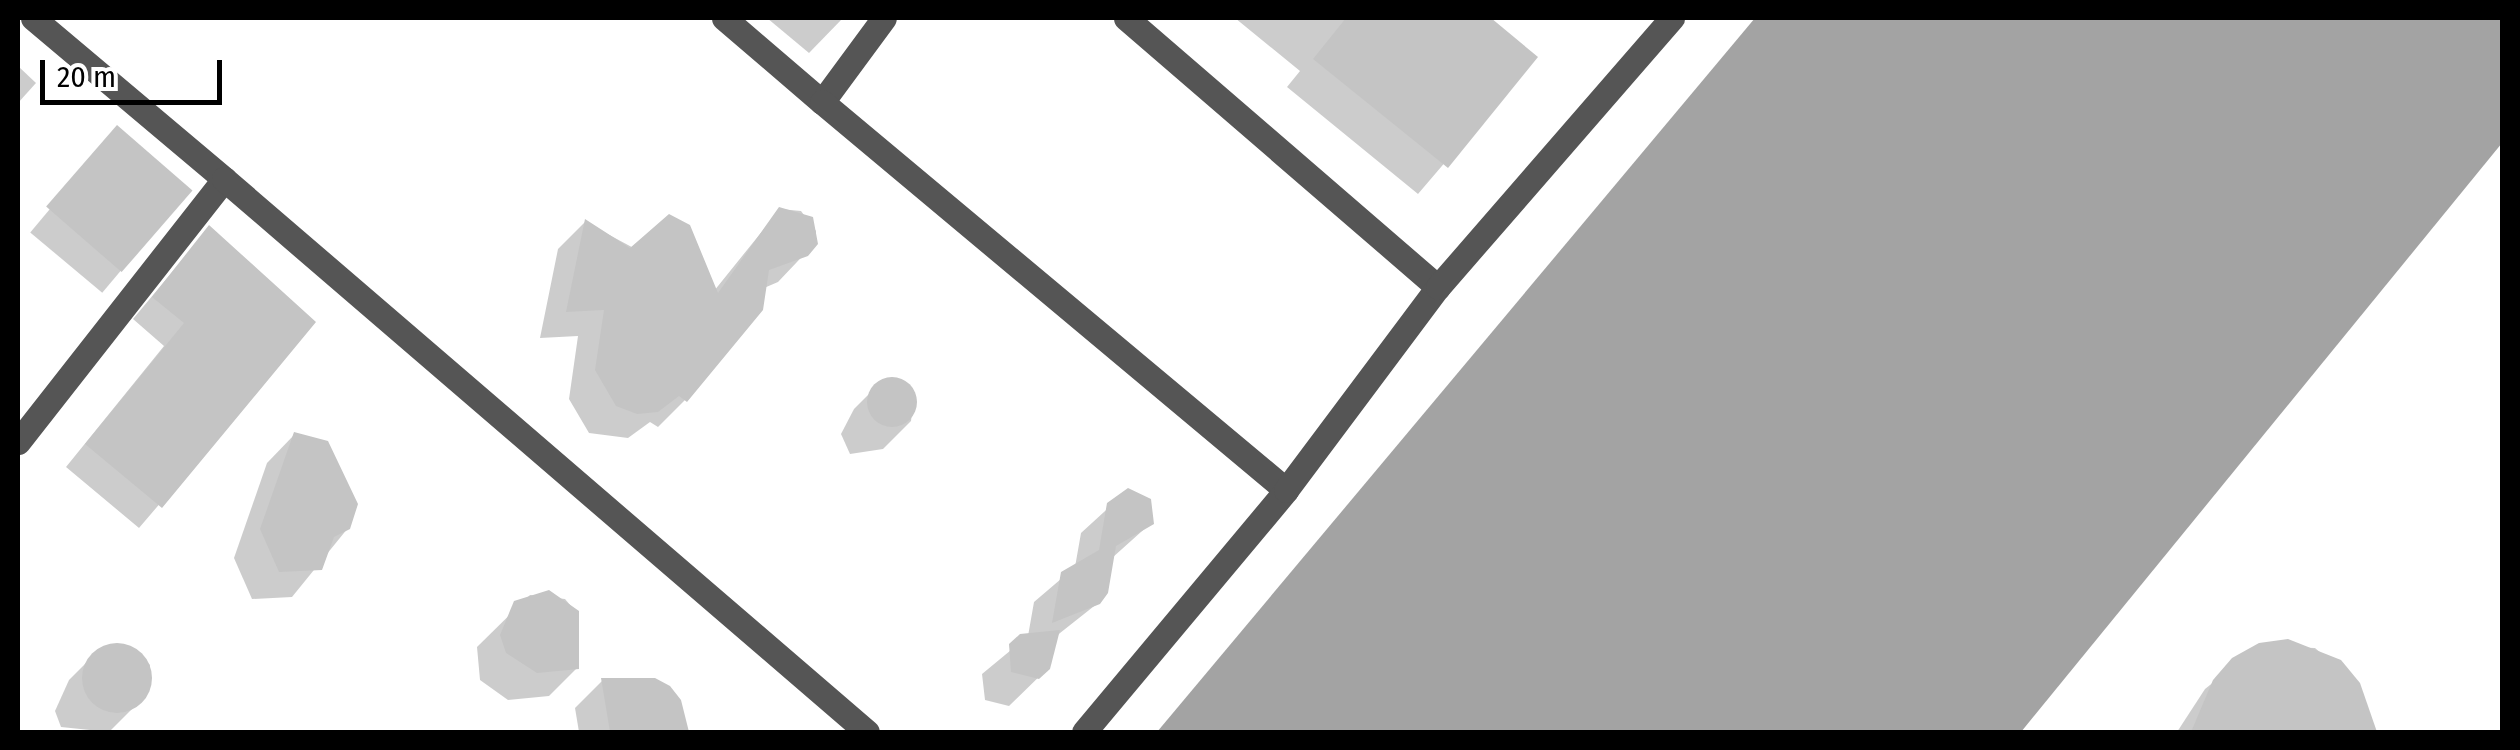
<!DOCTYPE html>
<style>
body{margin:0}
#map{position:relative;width:2520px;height:750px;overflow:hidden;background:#fff;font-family:"Fira Sans Condensed",sans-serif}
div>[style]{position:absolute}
.water>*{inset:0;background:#a3a3a3}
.shadow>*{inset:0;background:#0003;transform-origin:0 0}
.building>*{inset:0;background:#c4c4c4;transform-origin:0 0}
.round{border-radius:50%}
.minor>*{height:25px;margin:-12.5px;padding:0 12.5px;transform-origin:12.5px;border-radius:12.5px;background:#555}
span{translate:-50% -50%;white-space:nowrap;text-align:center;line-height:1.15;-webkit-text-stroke:8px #fff;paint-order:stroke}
.frame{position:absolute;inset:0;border:20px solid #000;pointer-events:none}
.scale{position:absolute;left:40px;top:60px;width:182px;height:45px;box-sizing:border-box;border:5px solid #000;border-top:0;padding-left:12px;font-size:30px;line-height:35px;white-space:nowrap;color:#000;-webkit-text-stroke:8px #fff;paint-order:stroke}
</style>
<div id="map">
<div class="water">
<i style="clip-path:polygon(1755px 18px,2502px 18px,2502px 143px,2021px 732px,1157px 732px)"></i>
</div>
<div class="shadow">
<i style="clip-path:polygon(767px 18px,843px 18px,809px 53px)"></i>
<i style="clip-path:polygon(1235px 18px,1487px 18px,1535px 57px,1418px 194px,1287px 87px,1300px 71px)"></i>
<i style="clip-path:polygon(18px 66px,36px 83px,18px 103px)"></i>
<i style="left:117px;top:129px;width:94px;height:135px;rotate:40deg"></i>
<i style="clip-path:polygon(780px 209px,801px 211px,816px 231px,815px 243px,778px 282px,764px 288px,685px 400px,658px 427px,650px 422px,628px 438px,589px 433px,569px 399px,578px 336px,540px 338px,558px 249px,585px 222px,714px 291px)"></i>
<i style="clip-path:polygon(209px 228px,233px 418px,139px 528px,66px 467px,164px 346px,133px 319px)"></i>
<i style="clip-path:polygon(896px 379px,914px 398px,911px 421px,883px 449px,850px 454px,841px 434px,854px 409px,882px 381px)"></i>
<i style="clip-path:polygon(294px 435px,348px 528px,292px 597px,252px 599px,234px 558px,267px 463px)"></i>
<i style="clip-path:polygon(1128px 490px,1151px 523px,1112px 558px,1098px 603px,1055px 637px,1048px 668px,1009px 706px,985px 700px,982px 674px,1028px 636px,1034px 602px,1075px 567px,1081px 533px)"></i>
<i style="clip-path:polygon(530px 595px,565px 599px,576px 612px,577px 668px,549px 696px,508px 700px,480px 680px,477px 647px)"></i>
<i style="clip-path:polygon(2259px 646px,2315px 648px,2358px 685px,2367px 711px,2364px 732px,2177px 732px,2205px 689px)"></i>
<i style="clip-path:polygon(130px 648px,150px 665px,147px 691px,136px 705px,109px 732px,61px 727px,55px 711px,69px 680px,97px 652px)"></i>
<i style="clip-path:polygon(602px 681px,682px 717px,674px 732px,579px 732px,575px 708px)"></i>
</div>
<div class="building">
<i style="clip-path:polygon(1346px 18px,1491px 18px,1538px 57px,1448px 168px,1313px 59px)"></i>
<i style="left:117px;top:125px;width:100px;height:108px;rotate:41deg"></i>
<i style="clip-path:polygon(779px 207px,813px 217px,818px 244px,808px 256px,769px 270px,763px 310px,687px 402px,679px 396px,658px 412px,637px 414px,616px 406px,595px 370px,604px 310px,566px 312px,585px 219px,630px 248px,669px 214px,690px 225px,718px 293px)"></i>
<i style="clip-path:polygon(209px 225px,316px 322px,162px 508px,85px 444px,184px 323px,152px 297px)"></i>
<i class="round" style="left:867px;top:377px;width:50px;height:50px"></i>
<i style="clip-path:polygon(294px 432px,328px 441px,358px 504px,350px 529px,334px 537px,322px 570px,279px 572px,260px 529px)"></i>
<i style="clip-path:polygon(1128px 488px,1151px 499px,1154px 524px,1116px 546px,1108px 593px,1100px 604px,1052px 623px,1061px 572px,1099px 550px,1107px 503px)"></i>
<i style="clip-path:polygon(549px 590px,579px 611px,579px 669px,537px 673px,506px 653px,500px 635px,514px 601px)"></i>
<i style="clip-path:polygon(1060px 630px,1050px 669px,1039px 679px,1011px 672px,1009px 644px,1020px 634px)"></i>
<i style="clip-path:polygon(2288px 639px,2341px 660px,2360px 683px,2377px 732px,2191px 732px,2213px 680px,2232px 658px,2259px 643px)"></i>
<i class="round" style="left:82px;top:643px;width:70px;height:70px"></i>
<i style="clip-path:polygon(601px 678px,655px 678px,670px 686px,681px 700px,689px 732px,610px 732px)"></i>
</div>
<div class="minor">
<i style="left:33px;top:18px;width:250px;rotate:40.1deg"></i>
<i style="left:724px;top:18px;width:129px;rotate:40.6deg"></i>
<i style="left:822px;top:102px;width:104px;rotate:-53.6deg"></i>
<i style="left:1126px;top:18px;width:412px;rotate:40.8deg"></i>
<i style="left:822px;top:102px;width:605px;rotate:39.9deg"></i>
<i style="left:18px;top:442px;width:334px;rotate:-51.9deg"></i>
<i style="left:224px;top:179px;width:848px;rotate:40.7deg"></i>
<i style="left:1084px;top:732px;width:315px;rotate:-50.1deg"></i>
<i style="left:1286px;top:490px;width:254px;rotate:-53.2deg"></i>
<i style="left:1438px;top:287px;width:357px;rotate:-49deg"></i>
</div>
<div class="frame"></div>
<div class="scale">20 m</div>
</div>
